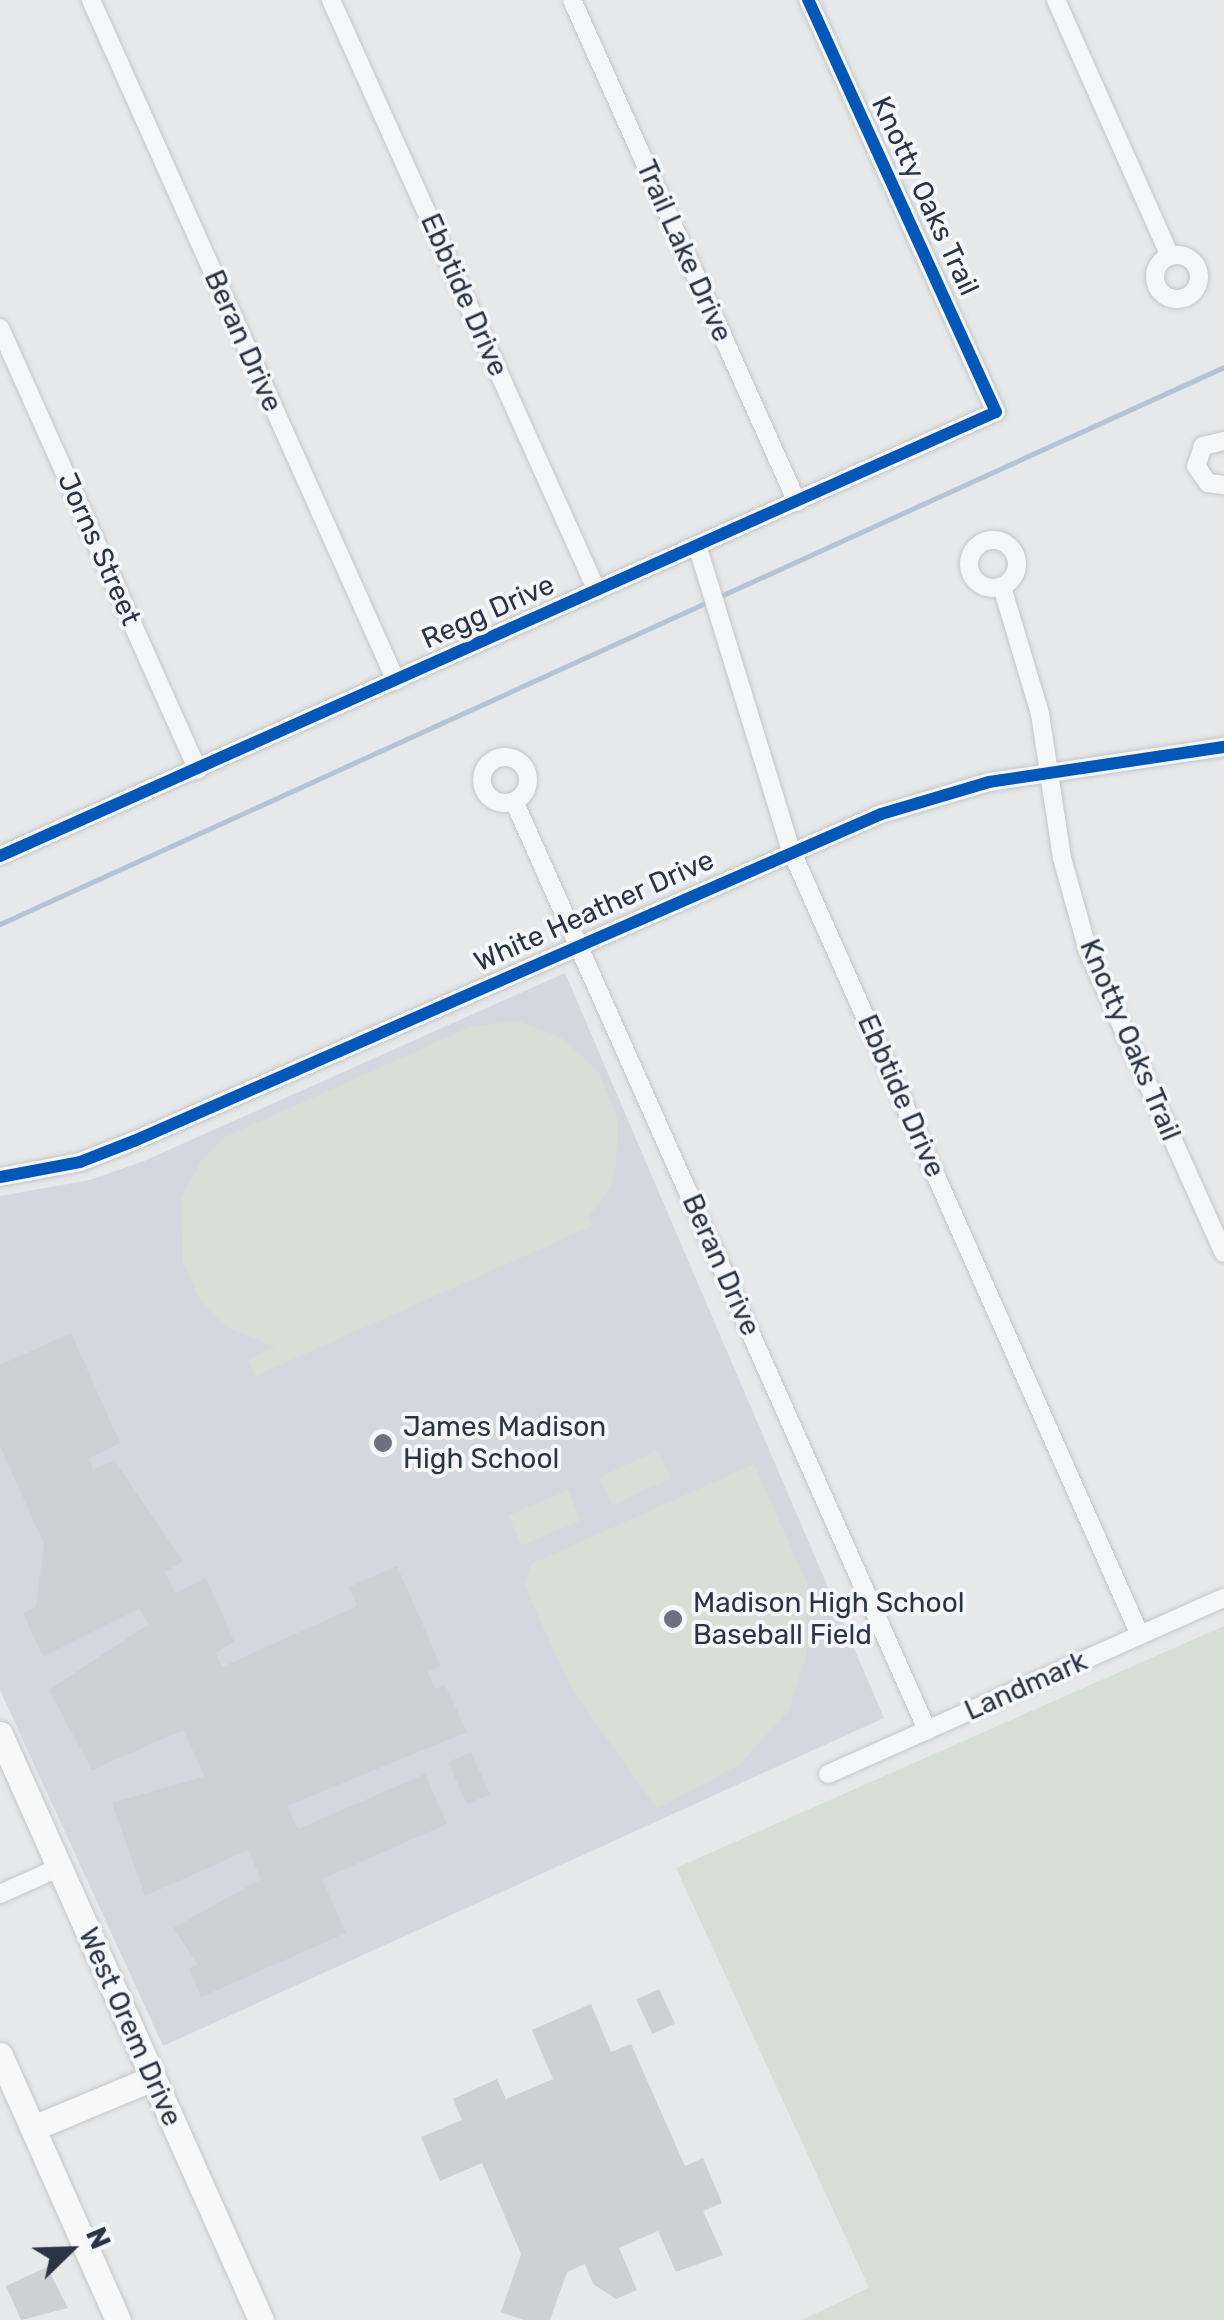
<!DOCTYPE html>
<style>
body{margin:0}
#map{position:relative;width:1224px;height:2320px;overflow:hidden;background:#e6e8ea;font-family:Rubik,sans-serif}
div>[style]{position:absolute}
.built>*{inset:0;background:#d4d7dd}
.green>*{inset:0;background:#d6ded6;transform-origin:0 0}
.stream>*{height:5px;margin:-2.5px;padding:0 2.5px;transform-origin:2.5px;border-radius:2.5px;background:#b4c4d5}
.building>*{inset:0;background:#ced0d3;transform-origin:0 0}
.roads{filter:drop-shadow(0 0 2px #c4c6c8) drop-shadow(0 0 2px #c4c6c8)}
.minor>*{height:18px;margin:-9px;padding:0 9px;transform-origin:9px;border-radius:9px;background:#f5f6f7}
.minor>.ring{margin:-9px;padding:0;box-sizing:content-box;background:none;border:18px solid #f5f6f7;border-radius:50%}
.secondary>*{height:25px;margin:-12.5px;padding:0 12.5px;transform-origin:12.5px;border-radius:12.5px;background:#f8f8f8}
.cycleway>*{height:12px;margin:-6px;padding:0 6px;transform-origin:6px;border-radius:6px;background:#0057b8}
.dots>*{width:28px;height:28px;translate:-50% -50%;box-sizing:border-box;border:5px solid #f4f6f9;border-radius:50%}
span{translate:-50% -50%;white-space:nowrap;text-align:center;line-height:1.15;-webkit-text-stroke:8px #f4f6f9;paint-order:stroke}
.street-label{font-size:28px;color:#2b3445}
.poi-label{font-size:28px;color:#2b3445}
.left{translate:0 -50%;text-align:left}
.north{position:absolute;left:20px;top:2200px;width:100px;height:100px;-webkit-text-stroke:8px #f4f6f9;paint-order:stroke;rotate:67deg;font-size:28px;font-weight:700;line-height:40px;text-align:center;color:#2b3445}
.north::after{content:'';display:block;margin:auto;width:35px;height:45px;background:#2b3445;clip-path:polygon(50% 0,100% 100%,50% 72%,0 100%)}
</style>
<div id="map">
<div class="built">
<i style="clip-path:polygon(565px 973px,884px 1718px,163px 2046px,0 1690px,0 1196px,90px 1180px,144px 1161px)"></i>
</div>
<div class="green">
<i style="clip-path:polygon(517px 1021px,561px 1037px,598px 1071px,618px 1120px,616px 1167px,610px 1189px,588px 1217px,592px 1226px,255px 1376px,248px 1359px,275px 1347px,228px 1328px,201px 1302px,183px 1262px,181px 1198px,201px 1161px,225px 1137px,470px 1027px)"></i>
<i style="left:658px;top:1450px;width:31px;height:65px;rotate:65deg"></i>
<i style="clip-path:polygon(754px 1464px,807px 1583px,807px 1653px,789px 1710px,739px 1765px,657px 1809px,572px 1690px,524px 1585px,531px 1564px)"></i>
<i style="left:568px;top:1490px;width:33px;height:65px;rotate:67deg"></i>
<i style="clip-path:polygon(1224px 1626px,1224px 2320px,802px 2320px,869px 2288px,676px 1868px)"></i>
</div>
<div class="stream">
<i style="left:0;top:924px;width:1345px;rotate:-24.47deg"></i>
</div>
<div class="building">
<i style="clip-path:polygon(71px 1333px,120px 1443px,89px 1458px,93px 1469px,114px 1460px,183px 1561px,165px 1572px,175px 1593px,206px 1578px,234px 1641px,216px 1653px,222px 1667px,357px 1606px,349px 1587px,397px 1566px,441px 1666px,428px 1672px,435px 1689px,445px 1685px,467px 1732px,287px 1806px,298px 1829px,425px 1774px,447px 1824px,322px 1879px,346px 1933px,201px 1997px,189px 1969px,198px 1965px,173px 1928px,261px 1879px,248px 1850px,145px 1896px,112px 1803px,205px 1776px,183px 1730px,92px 1770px,49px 1690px,149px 1624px,139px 1609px,43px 1657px,23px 1613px,36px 1607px,44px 1544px,0 1446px,0 1365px)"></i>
<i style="left:471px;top:1752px;width:46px;height:25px;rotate:66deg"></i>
<i style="left:659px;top:1989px;width:38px;height:25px;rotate:65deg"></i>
<i style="clip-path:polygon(591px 2004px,611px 2052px,631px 2044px,685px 2166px,703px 2158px,722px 2203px,703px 2211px,723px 2255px,676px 2272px,658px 2231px,619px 2248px,637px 2290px,616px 2299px,593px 2284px,585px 2264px,567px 2272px,550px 2320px,524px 2320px,501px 2312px,521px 2254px,482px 2163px,440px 2181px,421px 2137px,462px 2120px,453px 2099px,497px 2079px,506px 2099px,553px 2079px,532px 2030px)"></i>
<i style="clip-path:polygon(47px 2267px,68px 2308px,21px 2320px,6px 2286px)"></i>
</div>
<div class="roads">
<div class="minor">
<i style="left:91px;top:0;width:746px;rotate:65.87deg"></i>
<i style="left:331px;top:0;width:648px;rotate:65.77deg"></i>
<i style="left:572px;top:0;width:550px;rotate:65.86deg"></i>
<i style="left:1056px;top:0;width:280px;rotate:66deg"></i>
<i class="ring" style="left:1155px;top:255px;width:26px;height:26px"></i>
<i style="left:0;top:328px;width:484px;rotate:65.9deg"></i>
<i style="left:1224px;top:441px;width:22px;rotate:167deg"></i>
<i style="left:1203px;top:446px;width:21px;rotate:109deg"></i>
<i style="left:1196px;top:466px;width:21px;rotate:55deg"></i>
<i style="left:1208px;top:483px;width:16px;rotate:7deg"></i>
<i class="ring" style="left:969px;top:540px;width:30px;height:30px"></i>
<i style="left:697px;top:545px;width:319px;rotate:72.9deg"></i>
<i style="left:791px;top:850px;width:859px;rotate:66.03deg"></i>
<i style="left:1002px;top:587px;width:133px;rotate:73.3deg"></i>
<i style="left:1040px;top:714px;width:146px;rotate:81.3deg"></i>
<i style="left:1062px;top:858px;width:97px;rotate:74.4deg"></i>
<i style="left:1088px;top:951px;width:331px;rotate:65.8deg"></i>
<i class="ring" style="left:482px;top:757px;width:28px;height:28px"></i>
<i style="left:514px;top:801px;width:1017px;rotate:66.03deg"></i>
<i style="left:0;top:856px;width:1090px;rotate:-24.03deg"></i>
<i style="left:996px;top:412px;width:453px;rotate:-114.5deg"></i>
<i style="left:0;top:1177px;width:81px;rotate:-10.6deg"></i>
<i style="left:80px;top:1162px;width:58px;rotate:-21.3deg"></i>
<i style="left:134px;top:1141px;width:815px;rotate:-23.64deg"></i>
<i style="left:881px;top:814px;width:113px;rotate:-16.5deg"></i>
<i style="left:989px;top:782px;width:238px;rotate:-8.5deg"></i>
<i style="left:828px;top:1774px;width:433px;rotate:-24deg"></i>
<i style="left:0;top:1894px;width:66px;rotate:-24.2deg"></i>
</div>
<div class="secondary">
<i style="left:0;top:1734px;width:641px;rotate:65.99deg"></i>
<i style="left:0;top:2055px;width:290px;rotate:66deg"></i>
<i style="left:33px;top:2128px;width:128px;rotate:-22.6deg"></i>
</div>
</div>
<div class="cycleway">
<i style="left:0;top:856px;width:1090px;rotate:-24.03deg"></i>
<i style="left:996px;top:412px;width:453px;rotate:-114.5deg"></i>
<i style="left:0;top:1177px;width:81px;rotate:-10.6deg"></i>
<i style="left:80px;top:1162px;width:58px;rotate:-21.3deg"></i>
<i style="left:134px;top:1141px;width:815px;rotate:-23.64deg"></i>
<i style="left:881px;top:814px;width:113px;rotate:-16.5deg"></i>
<i style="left:989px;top:782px;width:238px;rotate:-8.5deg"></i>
</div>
<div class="dots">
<i style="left:383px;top:1443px;background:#6c737f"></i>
<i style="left:673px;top:1619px;background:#6c737f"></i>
</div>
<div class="street-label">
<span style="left:925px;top:196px;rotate:65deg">Knotty Oaks Trail</span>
<span style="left:684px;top:251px;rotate:66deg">Trail Lake Drive</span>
<span style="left:464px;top:295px;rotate:66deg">Ebbtide Drive</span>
<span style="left:243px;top:341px;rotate:66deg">Beran Drive</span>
<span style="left:99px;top:549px;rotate:66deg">Jorns Street</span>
<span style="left:488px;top:612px;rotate:-24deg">Regg Drive</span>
<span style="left:594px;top:911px;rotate:-24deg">White Heather Drive</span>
<span style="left:1130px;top:1040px;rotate:67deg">Knotty Oaks Trail</span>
<span style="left:901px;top:1096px;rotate:66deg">Ebbtide Drive</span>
<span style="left:721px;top:1265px;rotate:66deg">Beran Drive</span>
<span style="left:1026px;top:1686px;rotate:-24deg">Landmark</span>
<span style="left:130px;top:2027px;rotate:66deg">West Orem Drive</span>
</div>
<div class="poi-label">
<span class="left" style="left:403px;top:1443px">James Madison<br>High School</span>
<span class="left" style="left:693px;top:1619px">Madison High School<br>Baseball Field</span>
</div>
<div class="north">N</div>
</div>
